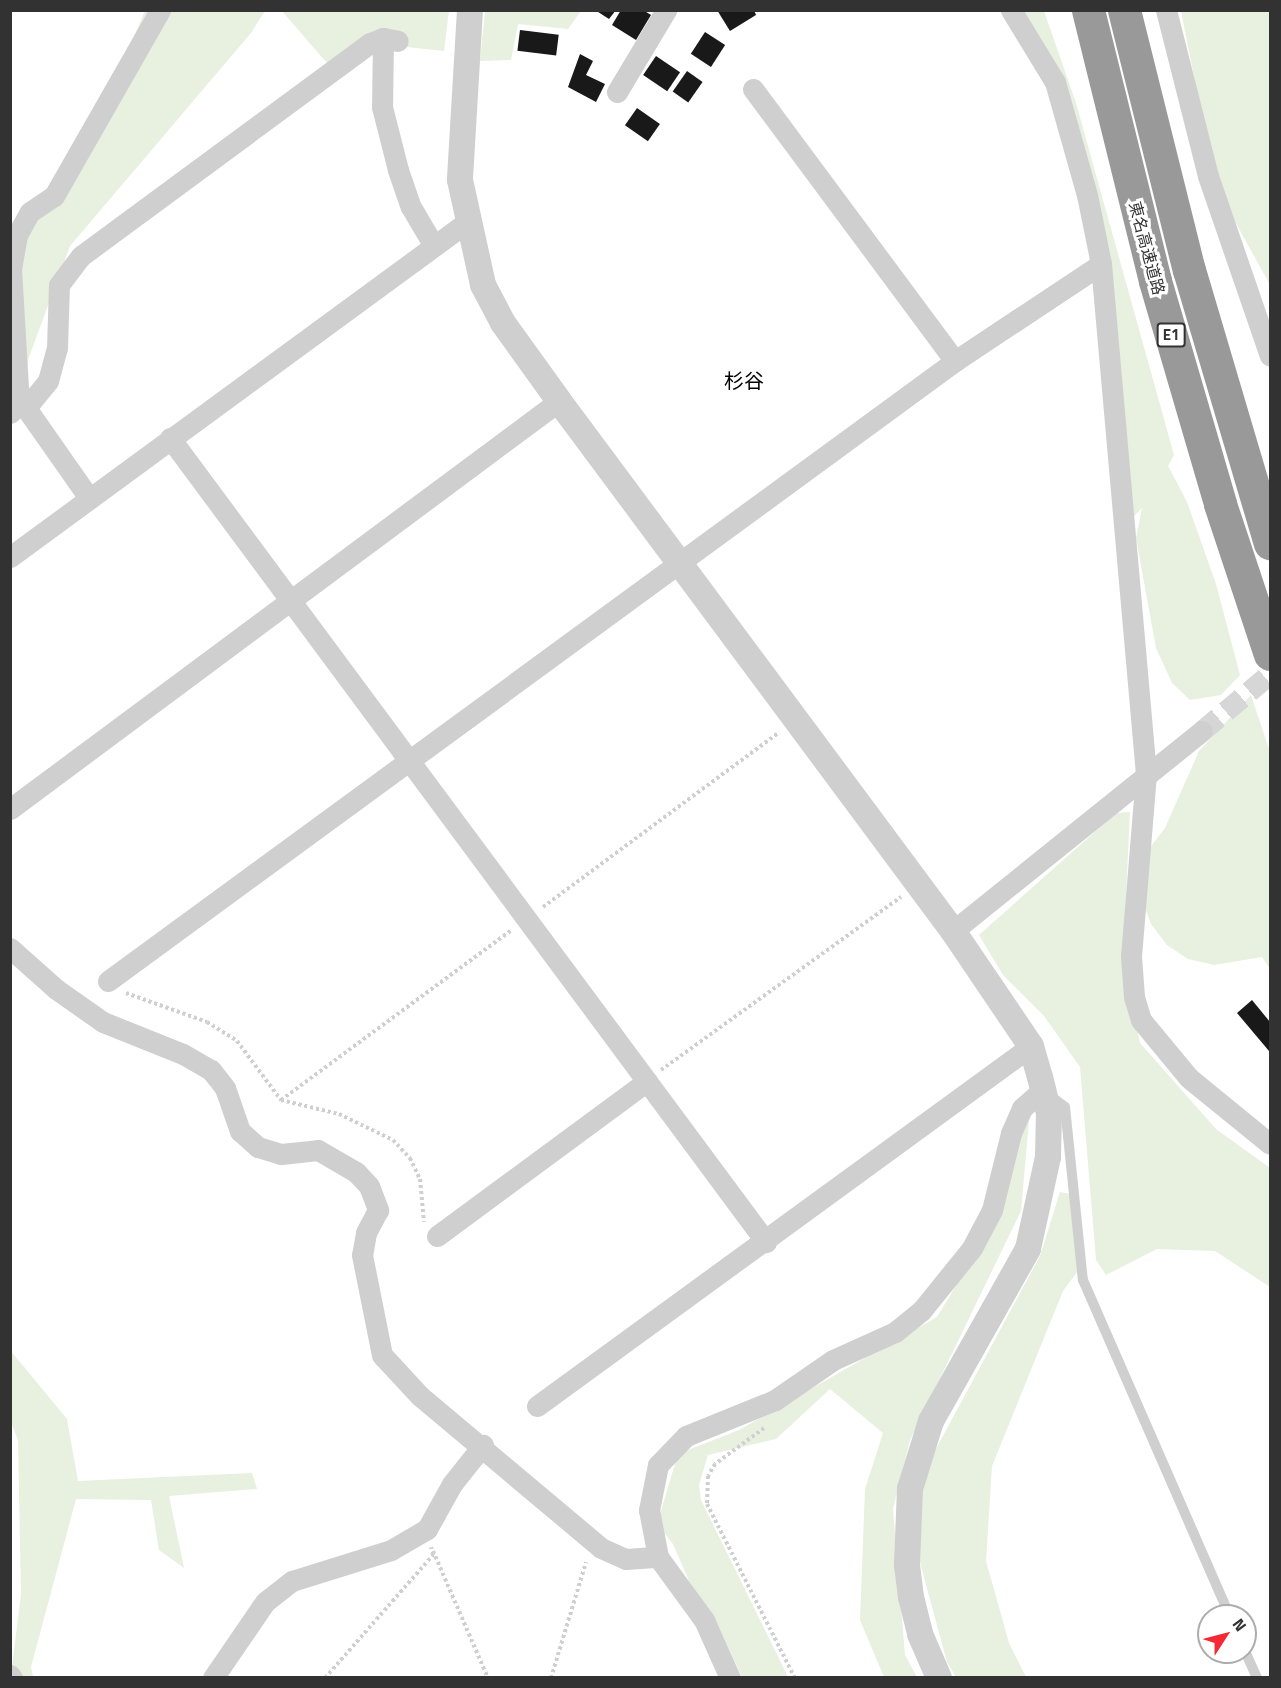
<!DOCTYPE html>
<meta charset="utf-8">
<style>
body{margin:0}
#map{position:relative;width:1281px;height:1688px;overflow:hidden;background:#fff;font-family:"Titillium Web","Noto Sans JP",sans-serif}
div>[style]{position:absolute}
.green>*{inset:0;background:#e8f0e0}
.building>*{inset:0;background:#191919;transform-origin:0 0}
.minor-tunnel>*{height:21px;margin-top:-10.5px;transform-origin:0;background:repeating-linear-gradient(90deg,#d6d6d6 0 21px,transparent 0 31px)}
.path>*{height:4px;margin-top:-2px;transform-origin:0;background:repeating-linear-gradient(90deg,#cfcfcf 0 3px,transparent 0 6px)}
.service>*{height:10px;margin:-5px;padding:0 5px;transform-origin:5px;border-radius:5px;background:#cfcfcf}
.minor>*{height:21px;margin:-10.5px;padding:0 10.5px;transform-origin:10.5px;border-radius:10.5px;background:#cfcfcf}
.tertiary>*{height:26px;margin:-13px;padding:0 13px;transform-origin:13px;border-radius:13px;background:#cfcfcf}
.motorway>*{height:33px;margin:-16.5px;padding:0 16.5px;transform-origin:16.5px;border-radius:16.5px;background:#999}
span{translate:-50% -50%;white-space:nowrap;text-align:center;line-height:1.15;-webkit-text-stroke:6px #fff;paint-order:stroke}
.shield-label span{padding:2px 4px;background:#fff;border:2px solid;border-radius:4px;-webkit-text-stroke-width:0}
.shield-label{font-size:15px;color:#323232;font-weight:700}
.street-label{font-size:16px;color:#323232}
.quarter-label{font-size:20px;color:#000}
.frame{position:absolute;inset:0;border:12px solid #323232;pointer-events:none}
.north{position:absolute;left:1197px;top:1604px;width:60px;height:60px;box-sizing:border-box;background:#fff;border:2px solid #adadad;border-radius:50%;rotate:54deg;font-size:16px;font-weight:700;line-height:24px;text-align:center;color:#323232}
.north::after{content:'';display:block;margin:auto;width:21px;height:27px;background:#f42934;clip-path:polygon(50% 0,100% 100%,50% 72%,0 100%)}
</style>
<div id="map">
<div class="green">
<i style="clip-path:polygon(281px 10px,449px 11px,444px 51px,370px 43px,333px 70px)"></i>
<i style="clip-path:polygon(145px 11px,265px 11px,251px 33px,70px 246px,22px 376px,17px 235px,98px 119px)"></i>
<i style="clip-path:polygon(485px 11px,485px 10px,581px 11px,568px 29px,518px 24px,511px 60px,480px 61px)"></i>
<i style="clip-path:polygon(1020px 11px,1044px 11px,1076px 103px,1174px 455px,1168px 466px,1187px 502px,1216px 584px,1240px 675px,1221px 695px,1190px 700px,1172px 683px,1156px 648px,1136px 538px,1142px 508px,1130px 520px,1114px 358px,1113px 278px,1089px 168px)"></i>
<i style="clip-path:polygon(1181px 11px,1270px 11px,1270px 285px,1216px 187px)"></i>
<i style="clip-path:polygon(1251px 695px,1270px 752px,1270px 969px,1262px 957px,1214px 965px,1188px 959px,1167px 945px,1151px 924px,1142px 900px,1149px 849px,1165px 828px,1199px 751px)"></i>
<i style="clip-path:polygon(1130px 812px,1123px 956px,1140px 1043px,1216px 1129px,1270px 1168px,1270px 1287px,1215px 1251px,1157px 1249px,1106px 1275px,1096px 1260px,1080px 1067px,1044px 1016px,1003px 975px,979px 935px,1116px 813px)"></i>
<i style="clip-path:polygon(1029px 1121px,1021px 1211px,910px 1440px,893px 1509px,905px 1655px,917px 1677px,884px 1677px,860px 1620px,865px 1489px,883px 1433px,830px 1389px,776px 1439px,708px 1455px,699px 1485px,701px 1500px,788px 1677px,742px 1677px,719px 1627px,689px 1581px,673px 1544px,657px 1524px,678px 1454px,739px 1430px,937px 1317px,995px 1221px,1019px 1140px)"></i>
<i style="clip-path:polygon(1060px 1192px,1076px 1195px,1080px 1268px,1063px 1291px,992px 1466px,986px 1561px,1009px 1643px,1026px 1677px,956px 1677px,947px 1662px,918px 1555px,924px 1471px,1040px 1256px)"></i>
<i style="clip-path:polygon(10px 1350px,67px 1419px,78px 1481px,252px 1473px,257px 1489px,169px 1496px,184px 1568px,159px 1550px,151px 1500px,76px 1499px,31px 1667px,33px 1677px,11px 1675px,21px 1594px,18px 1440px,11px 1422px)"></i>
</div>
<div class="building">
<i style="clip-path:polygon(595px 10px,616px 10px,609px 19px)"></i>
<i style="clip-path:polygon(621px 10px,643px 10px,651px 15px,636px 40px,612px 25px)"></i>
<i style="clip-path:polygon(717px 10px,754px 10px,756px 15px,730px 31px)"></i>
<i style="left:520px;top:30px;width:39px;height:21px;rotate:7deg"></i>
<i style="left:705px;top:32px;width:24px;height:26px;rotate:33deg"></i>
<i style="clip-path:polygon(580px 54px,593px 61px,586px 75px,605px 84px,596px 102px,568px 87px)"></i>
<i style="left:656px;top:56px;width:29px;height:23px;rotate:34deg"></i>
<i style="left:687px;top:71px;width:19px;height:25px;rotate:35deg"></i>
<i style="left:637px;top:108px;width:28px;height:21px;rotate:35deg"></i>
<i style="clip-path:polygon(1252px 1000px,1270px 1022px,1269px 1051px,1237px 1013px)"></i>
</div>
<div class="minor-tunnel">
<i style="left:1202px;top:731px;width:89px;rotate:-40deg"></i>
</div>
<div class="path">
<i style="left:543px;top:907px;width:292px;rotate:-36.5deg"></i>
<i style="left:126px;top:993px;width:86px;rotate:19.7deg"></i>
<i style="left:207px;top:1022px;width:36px;rotate:32deg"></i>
<i style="left:237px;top:1041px;width:74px;rotate:53.3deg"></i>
<i style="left:281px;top:1100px;width:60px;rotate:13.6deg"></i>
<i style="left:339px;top:1114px;width:60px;rotate:25.7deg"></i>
<i style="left:393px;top:1140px;width:25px;rotate:47deg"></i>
<i style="left:410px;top:1158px;width:23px;rotate:65deg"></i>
<i style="left:420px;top:1179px;width:43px;rotate:84.7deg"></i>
<i style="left:661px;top:1070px;width:296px;rotate:-35.8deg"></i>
<i style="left:281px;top:1100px;width:285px;rotate:-36.4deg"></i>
<i style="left:764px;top:1428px;width:61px;rotate:143.7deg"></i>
<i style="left:715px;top:1464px;width:14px;rotate:120deg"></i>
<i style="left:708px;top:1476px;width:28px;rotate:92deg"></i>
<i style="left:707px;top:1504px;width:195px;rotate:63.2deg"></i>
<i style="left:433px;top:1551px;width:138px;rotate:66.6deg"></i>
<i style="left:325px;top:1678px;width:164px;rotate:-48.7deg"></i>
<i style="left:433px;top:1555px;width:8px;rotate:-104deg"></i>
<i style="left:551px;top:1678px;width:121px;rotate:-73.2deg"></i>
</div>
<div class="service">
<i style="left:1048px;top:1094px;width:21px;rotate:37deg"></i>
<i style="left:1065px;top:1107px;width:174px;rotate:84.1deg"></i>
<i style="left:1083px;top:1280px;width:367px;rotate:66.4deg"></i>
<i style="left:1245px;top:1651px;width:30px;rotate:66deg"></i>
</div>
<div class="minor">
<i style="left:1011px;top:10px;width:84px;rotate:58.6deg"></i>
<i style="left:1055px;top:82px;width:117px;rotate:74.2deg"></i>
<i style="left:1087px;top:195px;width:70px;rotate:78.5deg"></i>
<i style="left:1101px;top:264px;width:512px;rotate:84.96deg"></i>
<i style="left:1146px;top:774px;width:183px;rotate:94.7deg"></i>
<i style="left:1131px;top:956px;width:41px;rotate:85.8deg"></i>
<i style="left:1134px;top:997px;width:24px;rotate:73deg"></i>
<i style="left:1141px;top:1020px;width:75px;rotate:50.4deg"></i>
<i style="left:1189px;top:1078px;width:104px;rotate:39.2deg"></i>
<i style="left:1166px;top:10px;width:171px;rotate:75.8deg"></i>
<i style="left:1208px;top:176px;width:190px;rotate:71deg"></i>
<i style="left:383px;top:38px;width:69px;rotate:90.8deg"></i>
<i style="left:382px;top:107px;width:65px;rotate:75.7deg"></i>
<i style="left:398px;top:170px;width:39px;rotate:71deg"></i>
<i style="left:411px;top:207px;width:45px;rotate:59.5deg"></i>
<i style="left:753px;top:89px;width:339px;rotate:53.4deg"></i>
<i style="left:617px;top:92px;width:96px;rotate:-59.1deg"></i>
<i style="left:10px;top:413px;width:13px;rotate:-45deg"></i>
<i style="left:19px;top:404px;width:135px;rotate:-93.4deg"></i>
<i style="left:11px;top:269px;width:35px;rotate:-80deg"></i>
<i style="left:17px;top:235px;width:26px;rotate:-61deg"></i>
<i style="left:30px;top:212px;width:29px;rotate:-34deg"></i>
<i style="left:54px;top:196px;width:214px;rotate:-60.3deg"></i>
<i style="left:170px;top:438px;width:1001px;rotate:53.45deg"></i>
<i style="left:89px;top:498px;width:110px;rotate:-125deg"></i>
<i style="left:26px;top:408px;width:35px;rotate:-51deg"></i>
<i style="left:48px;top:381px;width:34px;rotate:-75deg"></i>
<i style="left:57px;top:348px;width:63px;rotate:-88.2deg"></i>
<i style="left:59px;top:285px;width:36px;rotate:-53deg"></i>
<i style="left:81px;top:256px;width:359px;rotate:-36.4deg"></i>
<i style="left:370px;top:43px;width:14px;rotate:-21deg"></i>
<i style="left:383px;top:38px;width:15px;rotate:11deg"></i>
<i style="left:10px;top:557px;width:567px;rotate:-36.24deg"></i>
<i style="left:10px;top:809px;width:684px;rotate:-36.62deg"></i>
<i style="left:953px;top:931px;width:319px;rotate:-38.8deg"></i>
<i style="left:10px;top:948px;width:62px;rotate:41.7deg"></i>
<i style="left:56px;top:989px;width:57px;rotate:35.1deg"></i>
<i style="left:103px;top:1022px;width:86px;rotate:21.8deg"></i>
<i style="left:183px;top:1054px;width:32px;rotate:30deg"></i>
<i style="left:211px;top:1070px;width:23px;rotate:52deg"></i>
<i style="left:225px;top:1088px;width:46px;rotate:70.8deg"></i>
<i style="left:240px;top:1131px;width:24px;rotate:42deg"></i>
<i style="left:258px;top:1147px;width:24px;rotate:17deg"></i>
<i style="left:281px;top:1154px;width:37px;rotate:-6deg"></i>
<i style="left:318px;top:1150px;width:44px;rotate:30.1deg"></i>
<i style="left:356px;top:1172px;width:19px;rotate:47deg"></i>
<i style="left:369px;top:1186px;width:26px;rotate:69deg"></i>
<i style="left:378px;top:1210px;width:26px;rotate:118deg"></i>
<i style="left:366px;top:1233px;width:22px;rotate:100deg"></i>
<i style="left:362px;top:1255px;width:102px;rotate:78.7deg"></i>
<i style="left:382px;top:1355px;width:56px;rotate:47.2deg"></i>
<i style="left:420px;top:1396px;width:236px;rotate:40deg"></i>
<i style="left:601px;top:1548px;width:27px;rotate:24deg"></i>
<i style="left:626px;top:1559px;width:32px;rotate:-4deg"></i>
<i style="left:108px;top:981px;width:1050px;rotate:-36.2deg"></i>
<i style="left:955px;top:361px;width:175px;rotate:-33.6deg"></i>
<i style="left:437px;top:1236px;width:261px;rotate:-36.4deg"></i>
<i style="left:537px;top:1406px;width:611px;rotate:-36.08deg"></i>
<i style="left:10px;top:1675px;width:4px;rotate:56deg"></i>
<i style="left:213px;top:1678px;width:92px;rotate:-55.6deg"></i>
<i style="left:265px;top:1602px;width:34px;rotate:-38deg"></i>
<i style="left:292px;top:1581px;width:104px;rotate:-17.4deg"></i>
<i style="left:391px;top:1550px;width:42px;rotate:-30.3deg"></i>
<i style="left:427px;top:1529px;width:51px;rotate:-60.9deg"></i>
<i style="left:452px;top:1484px;width:50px;rotate:-51.5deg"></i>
<i style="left:730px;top:1678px;width:64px;rotate:-114.1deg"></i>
<i style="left:704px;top:1620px;width:78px;rotate:-126.1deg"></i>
<i style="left:658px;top:1557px;width:48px;rotate:-100.8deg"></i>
<i style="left:649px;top:1510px;width:46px;rotate:-78.7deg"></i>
<i style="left:658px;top:1465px;width:40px;rotate:-46deg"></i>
<i style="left:686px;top:1436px;width:96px;rotate:-22deg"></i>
<i style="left:775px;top:1400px;width:70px;rotate:-34.6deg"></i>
<i style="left:833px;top:1360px;width:68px;rotate:-24.3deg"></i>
<i style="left:895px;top:1332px;width:35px;rotate:-39deg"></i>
<i style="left:922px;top:1310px;width:80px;rotate:-51.1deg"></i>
<i style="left:972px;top:1248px;width:43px;rotate:-62.2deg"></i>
<i style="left:992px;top:1210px;width:79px;rotate:-76.1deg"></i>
<i style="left:1011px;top:1133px;width:27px;rotate:-66deg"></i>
<i style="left:1022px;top:1108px;width:28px;rotate:-41deg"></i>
</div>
<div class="tertiary">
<i style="left:470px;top:10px;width:170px;rotate:93.4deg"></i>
<i style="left:460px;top:180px;width:107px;rotate:77.6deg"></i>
<i style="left:483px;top:285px;width:43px;rotate:62.2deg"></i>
<i style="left:503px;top:323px;width:96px;rotate:54.3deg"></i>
<i style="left:559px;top:401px;width:660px;rotate:53.37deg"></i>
<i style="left:953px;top:931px;width:139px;rotate:55.9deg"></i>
<i style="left:1031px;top:1046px;width:32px;rotate:74deg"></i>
<i style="left:1040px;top:1077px;width:36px;rotate:76deg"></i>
<i style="left:1049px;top:1112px;width:45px;rotate:91.3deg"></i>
<i style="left:1048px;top:1157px;width:94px;rotate:102.3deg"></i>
<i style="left:1028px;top:1249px;width:197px;rotate:119.4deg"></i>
<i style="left:931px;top:1421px;width:71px;rotate:107.2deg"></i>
<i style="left:910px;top:1489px;width:76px;rotate:92.3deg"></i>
<i style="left:907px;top:1565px;width:32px;rotate:83deg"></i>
<i style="left:911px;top:1597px;width:38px;rotate:76deg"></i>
<i style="left:920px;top:1634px;width:48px;rotate:66.6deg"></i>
</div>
<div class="motorway">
<i style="left:1088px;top:10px;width:279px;rotate:76.1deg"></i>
<i style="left:1155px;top:281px;width:232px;rotate:73.7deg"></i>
<i style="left:1220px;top:504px;width:158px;rotate:71.6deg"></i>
<i style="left:1124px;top:10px;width:268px;rotate:76deg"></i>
<i style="left:1189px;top:270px;width:285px;rotate:73.5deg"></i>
</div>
<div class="shield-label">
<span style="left:1171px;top:335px">E1</span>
</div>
<div class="street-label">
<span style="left:1147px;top:248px;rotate:75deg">東名高速道路</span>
</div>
<div class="quarter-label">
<span style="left:744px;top:380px">杉谷</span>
</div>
<div class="frame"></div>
<div class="north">N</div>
</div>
